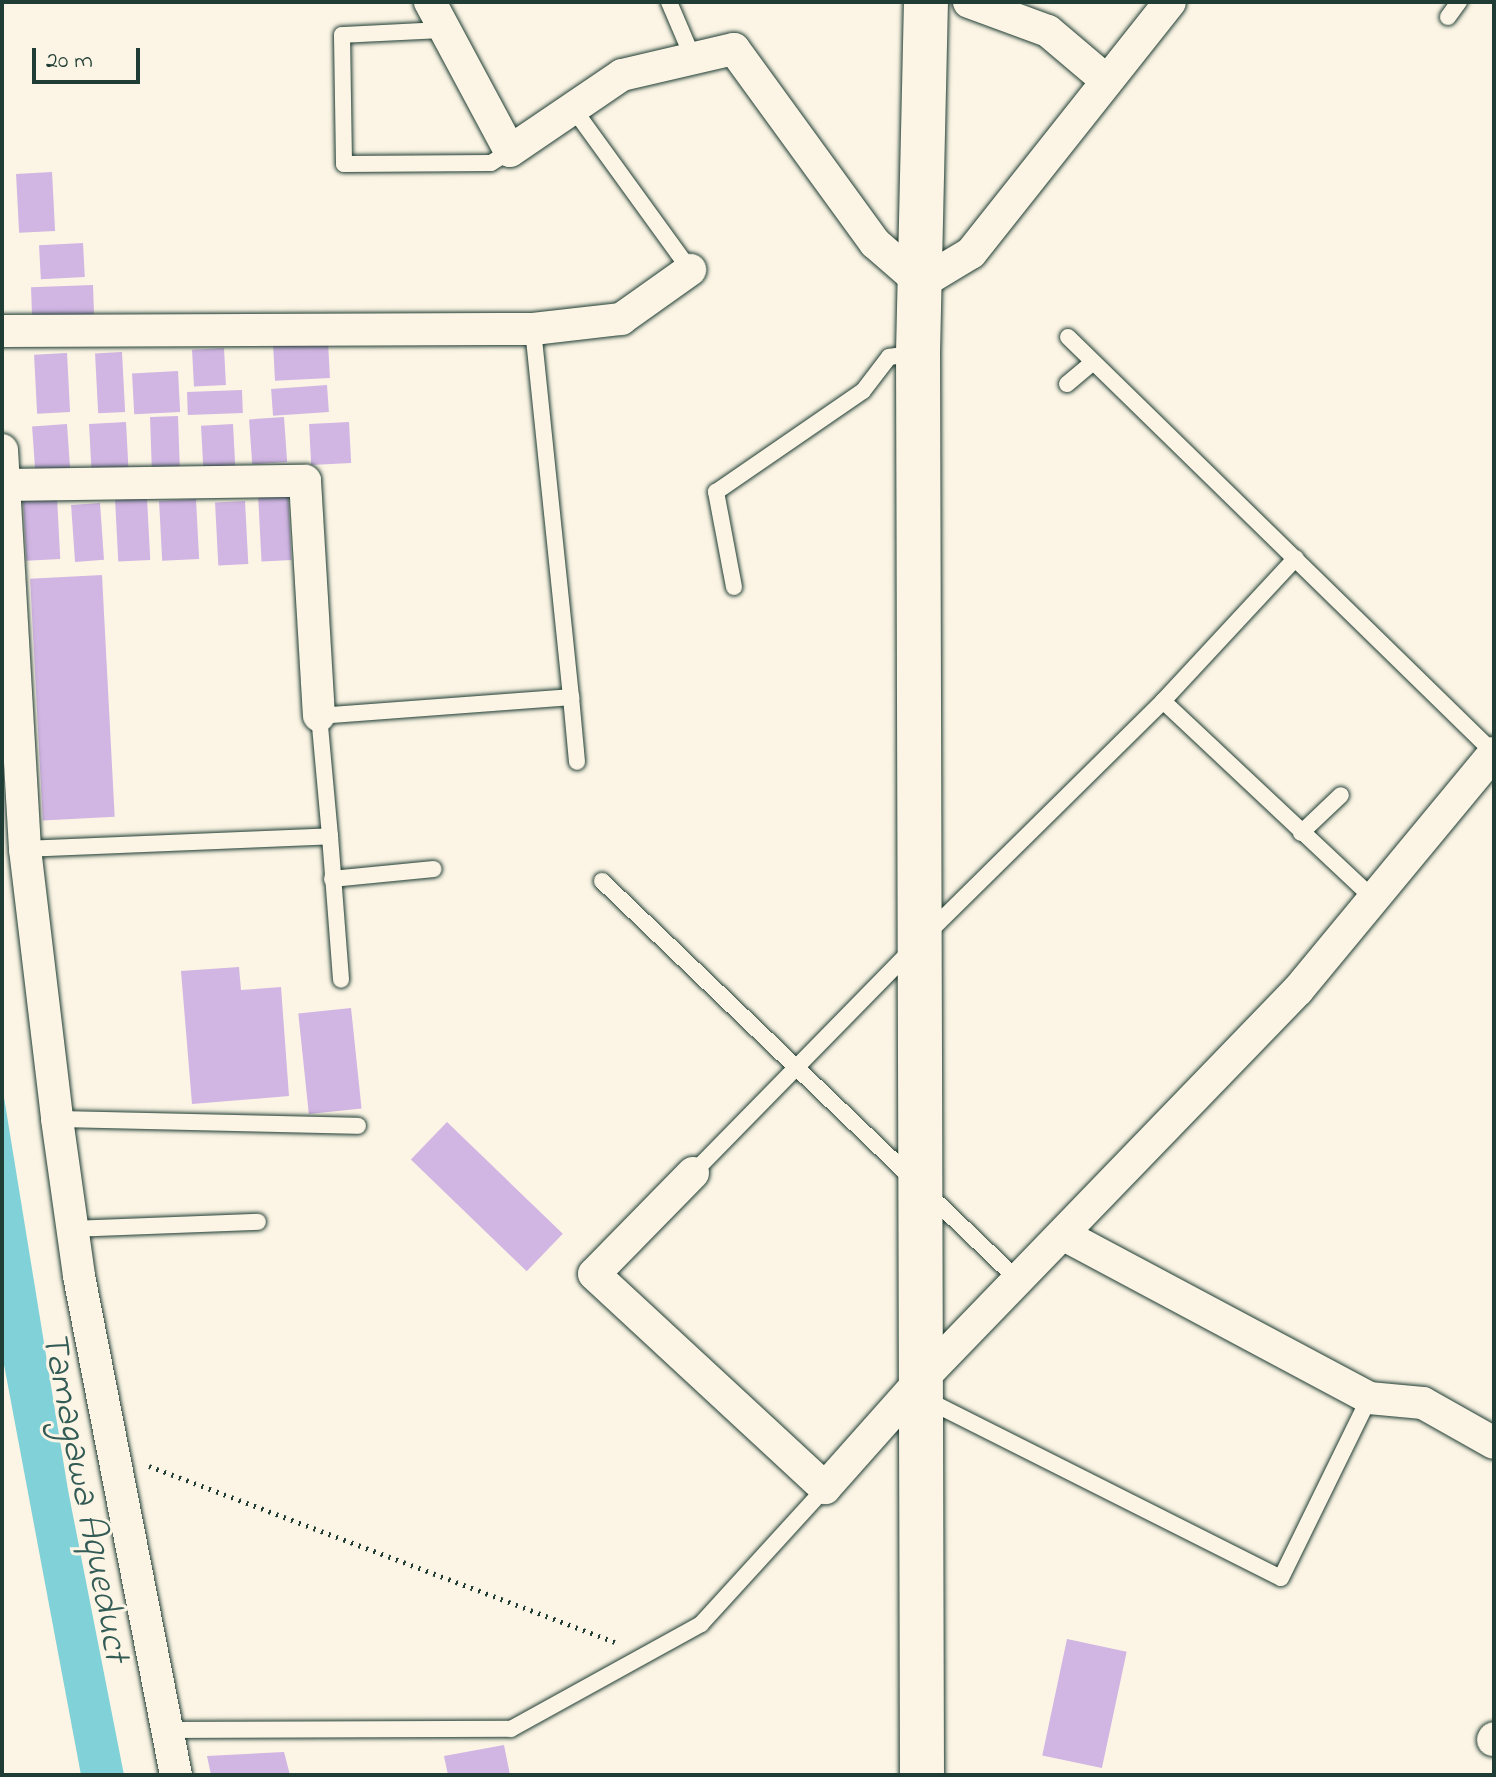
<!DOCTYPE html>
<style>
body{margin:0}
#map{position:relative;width:1496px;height:1777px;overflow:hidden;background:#fcf5e5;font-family:"Indie Flower",sans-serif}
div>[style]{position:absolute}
.water>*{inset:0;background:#80d1d8}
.building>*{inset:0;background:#d1b5e3;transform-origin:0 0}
.path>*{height:5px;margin-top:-2.5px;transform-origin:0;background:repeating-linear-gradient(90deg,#1f3d34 0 2px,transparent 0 8px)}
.roads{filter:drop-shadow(0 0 2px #1f3d34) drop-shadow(0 0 2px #1f3d34)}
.lane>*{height:16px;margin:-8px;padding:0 8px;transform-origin:8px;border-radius:8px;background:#fcf5e5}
.street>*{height:32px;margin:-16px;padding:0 16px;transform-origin:16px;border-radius:16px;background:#fcf5e5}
.secondary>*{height:44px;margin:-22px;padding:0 22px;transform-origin:22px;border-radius:22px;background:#fcf5e5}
span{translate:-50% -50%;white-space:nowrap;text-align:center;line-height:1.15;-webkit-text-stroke:6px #fcf5e5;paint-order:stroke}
.water-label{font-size:38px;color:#325b55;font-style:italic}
.frame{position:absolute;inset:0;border:4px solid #1f3d34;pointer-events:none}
.scale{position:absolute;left:32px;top:48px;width:108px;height:36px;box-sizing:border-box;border:4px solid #1f3d34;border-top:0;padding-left:10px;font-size:24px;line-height:28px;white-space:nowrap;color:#1f3d34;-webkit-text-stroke:6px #fcf5e5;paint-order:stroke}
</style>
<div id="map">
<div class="water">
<i style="clip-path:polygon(2px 1085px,68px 1490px,124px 1775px,81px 1775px,2px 1354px)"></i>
</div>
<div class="building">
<i style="left:52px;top:172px;width:59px;height:36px;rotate:87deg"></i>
<i style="left:83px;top:243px;width:34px;height:44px;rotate:87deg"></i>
<i style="left:93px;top:285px;width:30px;height:62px;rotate:88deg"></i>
<i style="left:328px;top:341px;width:37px;height:55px;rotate:87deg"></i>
<i style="left:224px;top:348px;width:37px;height:32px;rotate:87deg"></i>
<i style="left:122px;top:352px;width:60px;height:27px;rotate:87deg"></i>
<i style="left:67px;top:353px;width:59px;height:33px;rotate:87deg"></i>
<i style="left:178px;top:371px;width:41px;height:46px;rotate:87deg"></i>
<i style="left:327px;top:385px;width:27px;height:56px;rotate:86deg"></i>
<i style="left:242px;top:390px;width:23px;height:55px;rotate:88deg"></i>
<i style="left:178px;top:416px;width:52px;height:28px;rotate:88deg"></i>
<i style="left:284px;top:417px;width:45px;height:35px;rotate:86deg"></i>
<i style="left:126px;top:422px;width:52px;height:37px;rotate:87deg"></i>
<i style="left:349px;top:422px;width:41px;height:40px;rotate:87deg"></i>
<i style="left:67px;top:424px;width:49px;height:35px;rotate:86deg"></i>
<i style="left:233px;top:424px;width:44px;height:32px;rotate:87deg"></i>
<i style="left:288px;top:493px;width:67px;height:30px;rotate:87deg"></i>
<i style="left:57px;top:497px;width:62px;height:34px;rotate:87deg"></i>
<i style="left:147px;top:498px;width:62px;height:32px;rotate:87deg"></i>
<i style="left:196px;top:499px;width:60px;height:37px;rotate:87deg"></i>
<i style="left:245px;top:501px;width:63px;height:30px;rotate:87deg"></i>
<i style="left:100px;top:503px;width:57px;height:29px;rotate:86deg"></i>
<i style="left:102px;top:575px;width:242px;height:72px;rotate:87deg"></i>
<i style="clip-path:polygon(239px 967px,241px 990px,281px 987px,289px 1096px,192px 1104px,181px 971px)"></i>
<i style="left:351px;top:1008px;width:101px;height:53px;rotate:84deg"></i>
<i style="left:447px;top:1122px;width:161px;height:52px;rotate:44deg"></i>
<i style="left:1067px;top:1639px;width:61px;height:119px;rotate:12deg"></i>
<i style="clip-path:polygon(504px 1745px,510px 1775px,448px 1775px,444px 1756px)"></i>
<i style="clip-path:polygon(284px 1752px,290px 1775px,211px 1775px,207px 1756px)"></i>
</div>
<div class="path">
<i style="left:149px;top:1466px;width:498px;rotate:20.7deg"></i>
</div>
<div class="roads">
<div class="lane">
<i style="left:669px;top:2px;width:59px;rotate:66.9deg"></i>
<i style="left:1448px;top:17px;width:19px;rotate:-54deg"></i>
<i style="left:444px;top:30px;width:102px;rotate:177.2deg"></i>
<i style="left:342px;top:35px;width:129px;rotate:89.1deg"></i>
<i style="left:344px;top:164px;width:147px;rotate:-0.4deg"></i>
<i style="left:491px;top:163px;width:22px;rotate:-32deg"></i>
<i style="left:575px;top:111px;width:196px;rotate:54.1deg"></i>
<i style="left:1068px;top:337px;width:595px;rotate:44.32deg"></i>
<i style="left:1067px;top:384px;width:34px;rotate:-40deg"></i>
<i style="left:734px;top:587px;width:97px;rotate:-100.7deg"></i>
<i style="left:716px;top:492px;width:178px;rotate:-34.5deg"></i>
<i style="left:863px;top:391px;width:43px;rotate:-52.6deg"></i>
<i style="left:889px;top:357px;width:27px;rotate:-8deg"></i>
<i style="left:571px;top:697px;width:65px;rotate:84.7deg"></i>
<i style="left:1163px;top:701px;width:288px;rotate:43.2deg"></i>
<i style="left:1301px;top:833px;width:55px;rotate:-43.5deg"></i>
<i style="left:330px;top:836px;width:144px;rotate:85.6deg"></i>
<i style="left:25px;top:849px;width:305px;rotate:-2.4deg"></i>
<i style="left:330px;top:836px;width:121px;rotate:-95.2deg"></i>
<i style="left:319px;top:716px;width:253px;rotate:-4.3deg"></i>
<i style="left:571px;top:697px;width:370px;rotate:-95.9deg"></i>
<i style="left:332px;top:879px;width:102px;rotate:-5.6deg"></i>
<i style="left:602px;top:881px;width:576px;rotate:43.81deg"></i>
<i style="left:927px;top:934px;width:332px;rotate:-44.6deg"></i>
<i style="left:1163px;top:701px;width:195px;rotate:-47.1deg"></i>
<i style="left:57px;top:1119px;width:301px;rotate:1.3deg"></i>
<i style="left:693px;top:1173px;width:312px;rotate:-45.6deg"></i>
<i style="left:72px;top:1229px;width:186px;rotate:-2.2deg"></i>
<i style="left:925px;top:1399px;width:398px;rotate:26.7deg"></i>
<i style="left:1281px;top:1578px;width:200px;rotate:-63.9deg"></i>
<i style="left:166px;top:1730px;width:345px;rotate:-0.2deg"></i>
<i style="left:511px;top:1729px;width:217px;rotate:-28.9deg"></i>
<i style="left:701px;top:1624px;width:184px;rotate:-47.6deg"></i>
</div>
<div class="street">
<i style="left:430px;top:2px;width:169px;rotate:61.8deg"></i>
<i style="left:510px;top:151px;width:135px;rotate:-34.2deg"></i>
<i style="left:622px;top:75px;width:115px;rotate:-13.1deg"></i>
<i style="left:734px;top:49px;width:240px;rotate:54deg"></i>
<i style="left:875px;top:243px;width:61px;rotate:41deg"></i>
<i style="left:921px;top:283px;width:58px;rotate:-31deg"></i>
<i style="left:971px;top:253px;width:320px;rotate:-51.6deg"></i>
<i style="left:969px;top:2px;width:84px;rotate:20.2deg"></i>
<i style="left:1048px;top:31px;width:77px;rotate:40.3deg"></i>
<i style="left:2px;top:331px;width:531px;rotate:-0.22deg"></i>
<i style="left:533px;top:329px;width:89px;rotate:-6.5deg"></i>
<i style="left:621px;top:319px;width:85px;rotate:-35.4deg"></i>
<i style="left:2px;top:450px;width:400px;rotate:86.7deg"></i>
<i style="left:25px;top:849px;width:272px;rotate:83.2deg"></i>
<i style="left:57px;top:1119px;width:159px;rotate:82deg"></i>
<i style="left:79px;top:1276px;width:508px;rotate:79deg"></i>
<i style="left:3px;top:485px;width:302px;rotate:-0.8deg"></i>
<i style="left:305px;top:481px;width:235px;rotate:86.6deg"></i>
<i style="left:693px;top:1173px;width:141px;rotate:134.4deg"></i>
<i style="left:594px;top:1274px;width:315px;rotate:42.8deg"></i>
<i style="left:825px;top:1488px;width:142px;rotate:-48.4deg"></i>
<i style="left:919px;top:1382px;width:545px;rotate:-45.97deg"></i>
<i style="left:1298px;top:990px;width:308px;rotate:-50.4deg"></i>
<i style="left:1064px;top:1235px;width:346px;rotate:28.1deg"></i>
<i style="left:1369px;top:1398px;width:54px;rotate:5.3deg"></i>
<i style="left:1423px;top:1403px;width:81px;rotate:29.4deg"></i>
<i style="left:1493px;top:1740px;width:2px;rotate:-63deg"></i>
</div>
<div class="secondary">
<i style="left:922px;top:1775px;width:1422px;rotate:-90.16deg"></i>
<i style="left:918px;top:353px;width:351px;rotate:-88.7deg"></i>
</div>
</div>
<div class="water-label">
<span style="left:83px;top:1497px;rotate:79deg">Tamagawa Aqueduct</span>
</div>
<div class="frame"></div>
<div class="scale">20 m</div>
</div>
